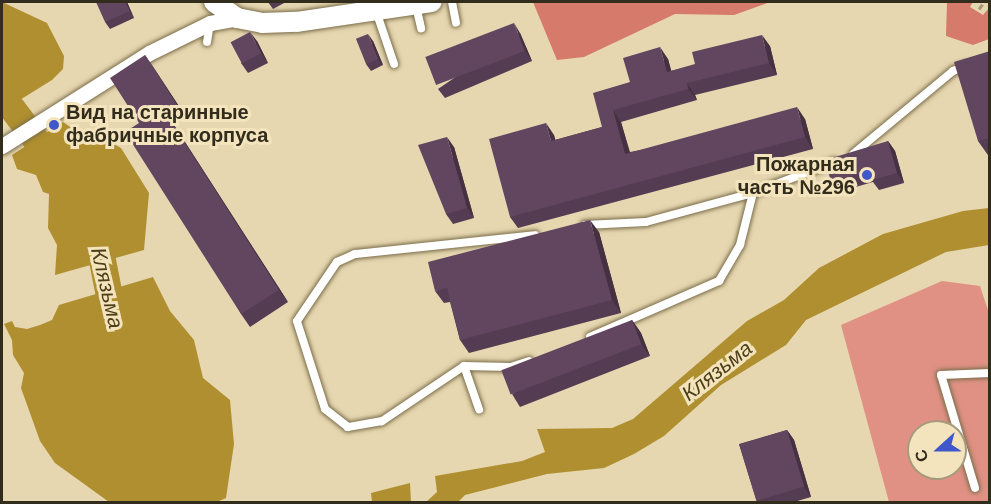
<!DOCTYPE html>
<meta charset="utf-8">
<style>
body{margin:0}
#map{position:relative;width:991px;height:504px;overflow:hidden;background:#e6d7b0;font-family:Arial,sans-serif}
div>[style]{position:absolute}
.green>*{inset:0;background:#e09184}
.forest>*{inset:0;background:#d67a6b}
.water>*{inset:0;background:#af8f2f}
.river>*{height:27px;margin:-13.5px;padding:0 13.5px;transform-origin:13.5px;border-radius:13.5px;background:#af8f2f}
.path>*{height:3px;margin-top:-1.5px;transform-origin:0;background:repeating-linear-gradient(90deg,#a69a7c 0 6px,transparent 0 9px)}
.roads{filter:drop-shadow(0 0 2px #7a6d4a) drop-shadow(0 0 2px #7a6d4a)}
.service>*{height:8px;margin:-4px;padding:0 4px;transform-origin:4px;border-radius:4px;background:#fff}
.minor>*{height:15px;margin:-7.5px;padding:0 7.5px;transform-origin:7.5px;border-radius:7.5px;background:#fff}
.tertiary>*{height:20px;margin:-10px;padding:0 10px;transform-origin:10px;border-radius:10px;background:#fff}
.wall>*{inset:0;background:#543c52}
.shaded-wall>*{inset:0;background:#453142}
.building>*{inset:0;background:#62465f;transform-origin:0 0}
.dots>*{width:16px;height:16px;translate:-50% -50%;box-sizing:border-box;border:3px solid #f3e4bd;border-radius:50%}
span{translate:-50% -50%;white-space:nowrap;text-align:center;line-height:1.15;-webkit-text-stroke:6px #f3e4bd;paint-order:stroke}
.poi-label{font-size:20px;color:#322c1d;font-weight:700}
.left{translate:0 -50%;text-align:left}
.right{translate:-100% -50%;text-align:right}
.water-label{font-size:21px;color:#4d3f18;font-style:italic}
.frame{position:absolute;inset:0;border:3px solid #322c1d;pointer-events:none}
.north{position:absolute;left:907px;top:420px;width:60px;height:60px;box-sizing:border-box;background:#f3e4bd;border:2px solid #a69a7d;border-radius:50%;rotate:249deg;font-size:16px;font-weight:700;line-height:24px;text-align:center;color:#322c1d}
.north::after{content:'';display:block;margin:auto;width:21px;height:27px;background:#3f57ca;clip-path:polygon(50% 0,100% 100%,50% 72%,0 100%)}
</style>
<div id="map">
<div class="green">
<i style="clip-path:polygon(evenodd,942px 281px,980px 286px,990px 316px,989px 502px,889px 502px,841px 325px,942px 281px,919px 432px,955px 432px,955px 468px,919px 468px,919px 432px)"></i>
</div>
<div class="forest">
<i style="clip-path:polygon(533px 2px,770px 2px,734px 15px,675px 14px,584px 57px,557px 60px)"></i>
<i style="clip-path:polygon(947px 2px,973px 2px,970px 7px,983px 15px,989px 8px,989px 39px,973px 45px,946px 36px)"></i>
</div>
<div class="water">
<i style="clip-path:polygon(2px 2px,47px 23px,64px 56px,63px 69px,52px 80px,2px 111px)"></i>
<i style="clip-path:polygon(63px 122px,89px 140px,96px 134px,121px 148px,149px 193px,144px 250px,55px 275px,57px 245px,48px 228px,49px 194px,43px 192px,36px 175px,17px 169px,12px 155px)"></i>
<i style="clip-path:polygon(989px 208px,989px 245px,946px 252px,806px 320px,786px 345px,721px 385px,664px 436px,634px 454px,604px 468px,547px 474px,465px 495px,458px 502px,426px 502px,437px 492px,435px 476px,522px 461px,545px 452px,537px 429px,612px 428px,633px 419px,747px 321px,784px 300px,819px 268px,883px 234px,963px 211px)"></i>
<i style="clip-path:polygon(153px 277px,170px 311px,194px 340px,203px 378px,230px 400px,234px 444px,226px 498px,217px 502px,109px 502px,55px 463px,40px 441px,21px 388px,24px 373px,13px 355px,12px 340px,4px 324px,12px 321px,15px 327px,27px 329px,40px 325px,52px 320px,59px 305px)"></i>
<i style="clip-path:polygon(410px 483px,411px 502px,372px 502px,371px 493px)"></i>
</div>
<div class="river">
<i style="left:2px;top:95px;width:91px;rotate:53deg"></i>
<i style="left:90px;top:227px;width:25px;rotate:67deg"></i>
<i style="left:100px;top:250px;width:77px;rotate:78.8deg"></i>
</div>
<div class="path">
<i style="left:979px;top:9px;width:9px;rotate:-54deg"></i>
</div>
<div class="roads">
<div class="service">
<i style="left:452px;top:2px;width:21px;rotate:79deg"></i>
<i style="left:416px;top:6px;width:23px;rotate:77deg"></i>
<i style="left:376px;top:11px;width:56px;rotate:71.2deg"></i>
<i style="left:207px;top:42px;width:19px;rotate:-81deg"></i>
<i style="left:853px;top:154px;width:130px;rotate:-39.7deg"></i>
<i style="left:953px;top:71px;width:14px;rotate:-21deg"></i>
<i style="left:585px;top:225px;width:61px;rotate:-2.8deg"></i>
<i style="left:646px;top:222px;width:111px;rotate:-15.2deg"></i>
<i style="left:753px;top:193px;width:87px;rotate:-20.9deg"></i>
<i style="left:590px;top:337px;width:141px;rotate:-23.5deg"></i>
<i style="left:719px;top:281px;width:42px;rotate:-59.7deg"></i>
<i style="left:740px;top:245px;width:54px;rotate:-76deg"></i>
<i style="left:529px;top:361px;width:20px;rotate:162deg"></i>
<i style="left:510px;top:367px;width:46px;rotate:-178.8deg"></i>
<i style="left:464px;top:366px;width:99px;rotate:146.1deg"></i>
<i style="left:382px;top:421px;width:35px;rotate:170deg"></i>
<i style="left:348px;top:427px;width:29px;rotate:-142deg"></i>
<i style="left:325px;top:409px;width:92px;rotate:-107.7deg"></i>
<i style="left:297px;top:321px;width:71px;rotate:-55.9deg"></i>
<i style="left:337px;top:262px;width:20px;rotate:-24deg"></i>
<i style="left:355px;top:254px;width:181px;rotate:-6deg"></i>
<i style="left:464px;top:366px;width:46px;rotate:70.8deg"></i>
<i style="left:975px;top:488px;width:118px;rotate:-106.7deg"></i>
<i style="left:941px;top:375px;width:49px;rotate:-2.3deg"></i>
</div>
<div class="minor">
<i style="left:2px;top:146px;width:174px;rotate:-32.3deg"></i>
<i style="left:149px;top:53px;width:68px;rotate:-26.2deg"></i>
<i style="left:210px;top:23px;width:27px;rotate:-10deg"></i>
</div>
<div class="tertiary">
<i style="left:214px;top:2px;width:28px;rotate:35deg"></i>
<i style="left:237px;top:18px;width:25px;rotate:11deg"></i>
<i style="left:262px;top:23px;width:35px;rotate:-2deg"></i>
<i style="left:297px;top:22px;width:136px;rotate:-8.4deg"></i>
</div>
</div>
<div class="wall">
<i style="clip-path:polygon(127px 2px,134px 18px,110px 29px,105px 22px)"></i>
<i style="clip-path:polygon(268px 2px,286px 2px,273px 9px)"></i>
<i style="clip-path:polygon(520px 33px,532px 61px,445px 98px,438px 89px)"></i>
<i style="clip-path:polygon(257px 41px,268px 63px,248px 73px,241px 63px)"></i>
<i style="clip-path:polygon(373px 41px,383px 65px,371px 71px,366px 64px)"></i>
<i style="clip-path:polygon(770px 46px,777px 75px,695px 95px,697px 100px,621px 122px,630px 152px,805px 119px,813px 149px,518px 228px,510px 217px,554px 135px,555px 140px,602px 127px,630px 82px,668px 59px,671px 71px)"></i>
<i style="clip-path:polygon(990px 51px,990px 158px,978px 141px)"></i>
<i style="clip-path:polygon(145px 55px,186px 117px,174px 125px,288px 302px,250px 327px,241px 314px,139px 123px)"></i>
<i style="clip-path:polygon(888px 141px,895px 151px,904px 183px,879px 190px,873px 182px,838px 192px,831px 182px)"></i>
<i style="clip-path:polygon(454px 147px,474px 218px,453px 224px,446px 214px)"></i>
<i style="clip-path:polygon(599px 232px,621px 313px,469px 353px,460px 340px,450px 302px,444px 303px,435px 291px)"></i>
<i style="clip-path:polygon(632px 320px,641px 333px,650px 356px,520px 407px,512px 394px)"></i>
<i style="clip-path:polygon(787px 430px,794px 440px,811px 497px,794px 502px,757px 502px,739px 444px)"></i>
</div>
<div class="shaded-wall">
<i style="clip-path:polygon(125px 2px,127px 2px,134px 18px,130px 11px)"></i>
<i style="clip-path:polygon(514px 23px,520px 33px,532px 61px,525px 51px)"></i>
<i style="clip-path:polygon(250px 32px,257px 41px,268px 63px,261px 53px)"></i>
<i style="clip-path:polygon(368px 34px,373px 41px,383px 65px,378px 59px)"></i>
<i style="clip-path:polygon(762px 35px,770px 46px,777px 75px,769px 63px)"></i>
<i style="clip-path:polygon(660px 47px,668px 59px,675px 84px,667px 72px)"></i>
<i style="clip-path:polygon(145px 55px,154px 68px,186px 117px,177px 105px)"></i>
<i style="clip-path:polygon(687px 83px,695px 95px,697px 100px,688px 89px)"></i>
<i style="clip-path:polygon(797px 107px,805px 119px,813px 149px,805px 137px)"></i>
<i style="clip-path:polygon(613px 110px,621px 122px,633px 165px,625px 154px)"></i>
<i style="clip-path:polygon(165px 112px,174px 125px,288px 302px,279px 290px)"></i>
<i style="clip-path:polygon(546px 123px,554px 135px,559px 153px,551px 141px)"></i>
<i style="clip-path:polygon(447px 137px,454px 147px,474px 218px,467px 208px)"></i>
<i style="clip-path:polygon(888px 141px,895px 151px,904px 183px,897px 173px)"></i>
<i style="clip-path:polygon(590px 220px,599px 232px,621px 313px,612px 300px)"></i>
<i style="clip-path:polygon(632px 320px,641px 333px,650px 356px,641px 344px)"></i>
<i style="clip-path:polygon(787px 430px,794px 440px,811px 497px,804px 487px)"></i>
</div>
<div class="building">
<i style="clip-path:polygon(96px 2px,125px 2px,130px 11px,105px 22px)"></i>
<i style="left:514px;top:23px;width:30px;height:95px;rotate:69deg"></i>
<i style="left:250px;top:32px;width:24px;height:22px;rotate:62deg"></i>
<i style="left:368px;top:34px;width:27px;height:13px;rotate:68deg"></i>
<i style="clip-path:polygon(762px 35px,769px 63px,687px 83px,688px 89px,613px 110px,625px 154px,797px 107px,805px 137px,510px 217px,489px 139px,546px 123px,551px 141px,602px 127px,593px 93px,630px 82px,623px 58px,660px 47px,667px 72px,695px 64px,692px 52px)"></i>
<i style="clip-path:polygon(990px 51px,990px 138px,978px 141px,954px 62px)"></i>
<i style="clip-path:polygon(145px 55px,177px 105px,165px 112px,279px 290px,241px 314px,125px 132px,139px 123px,110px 78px)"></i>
<i style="clip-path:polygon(447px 137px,467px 208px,446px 214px,418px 145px)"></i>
<i style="clip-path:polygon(888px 141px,897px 173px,872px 180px,869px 171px,831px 182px,825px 160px)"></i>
<i style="clip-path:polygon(590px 220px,612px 300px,460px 340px,447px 288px,435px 291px,428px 262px)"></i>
<i style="left:632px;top:320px;width:26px;height:140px;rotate:69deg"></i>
<i style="left:787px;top:430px;width:59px;height:50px;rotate:73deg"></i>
</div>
<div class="dots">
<i style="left:54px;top:125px;background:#3f57ca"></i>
<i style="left:867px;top:175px;background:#3f57ca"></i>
</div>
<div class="poi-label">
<span class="left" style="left:66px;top:124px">Вид на старинные<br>фабричные корпуса</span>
<span class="right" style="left:855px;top:176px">Пожарная<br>часть №296</span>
</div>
<div class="water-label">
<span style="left:107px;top:288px;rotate:77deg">Клязьма</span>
<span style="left:717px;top:371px;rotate:-38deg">Клязьма</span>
</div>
<div class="frame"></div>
<div class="north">С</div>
</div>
